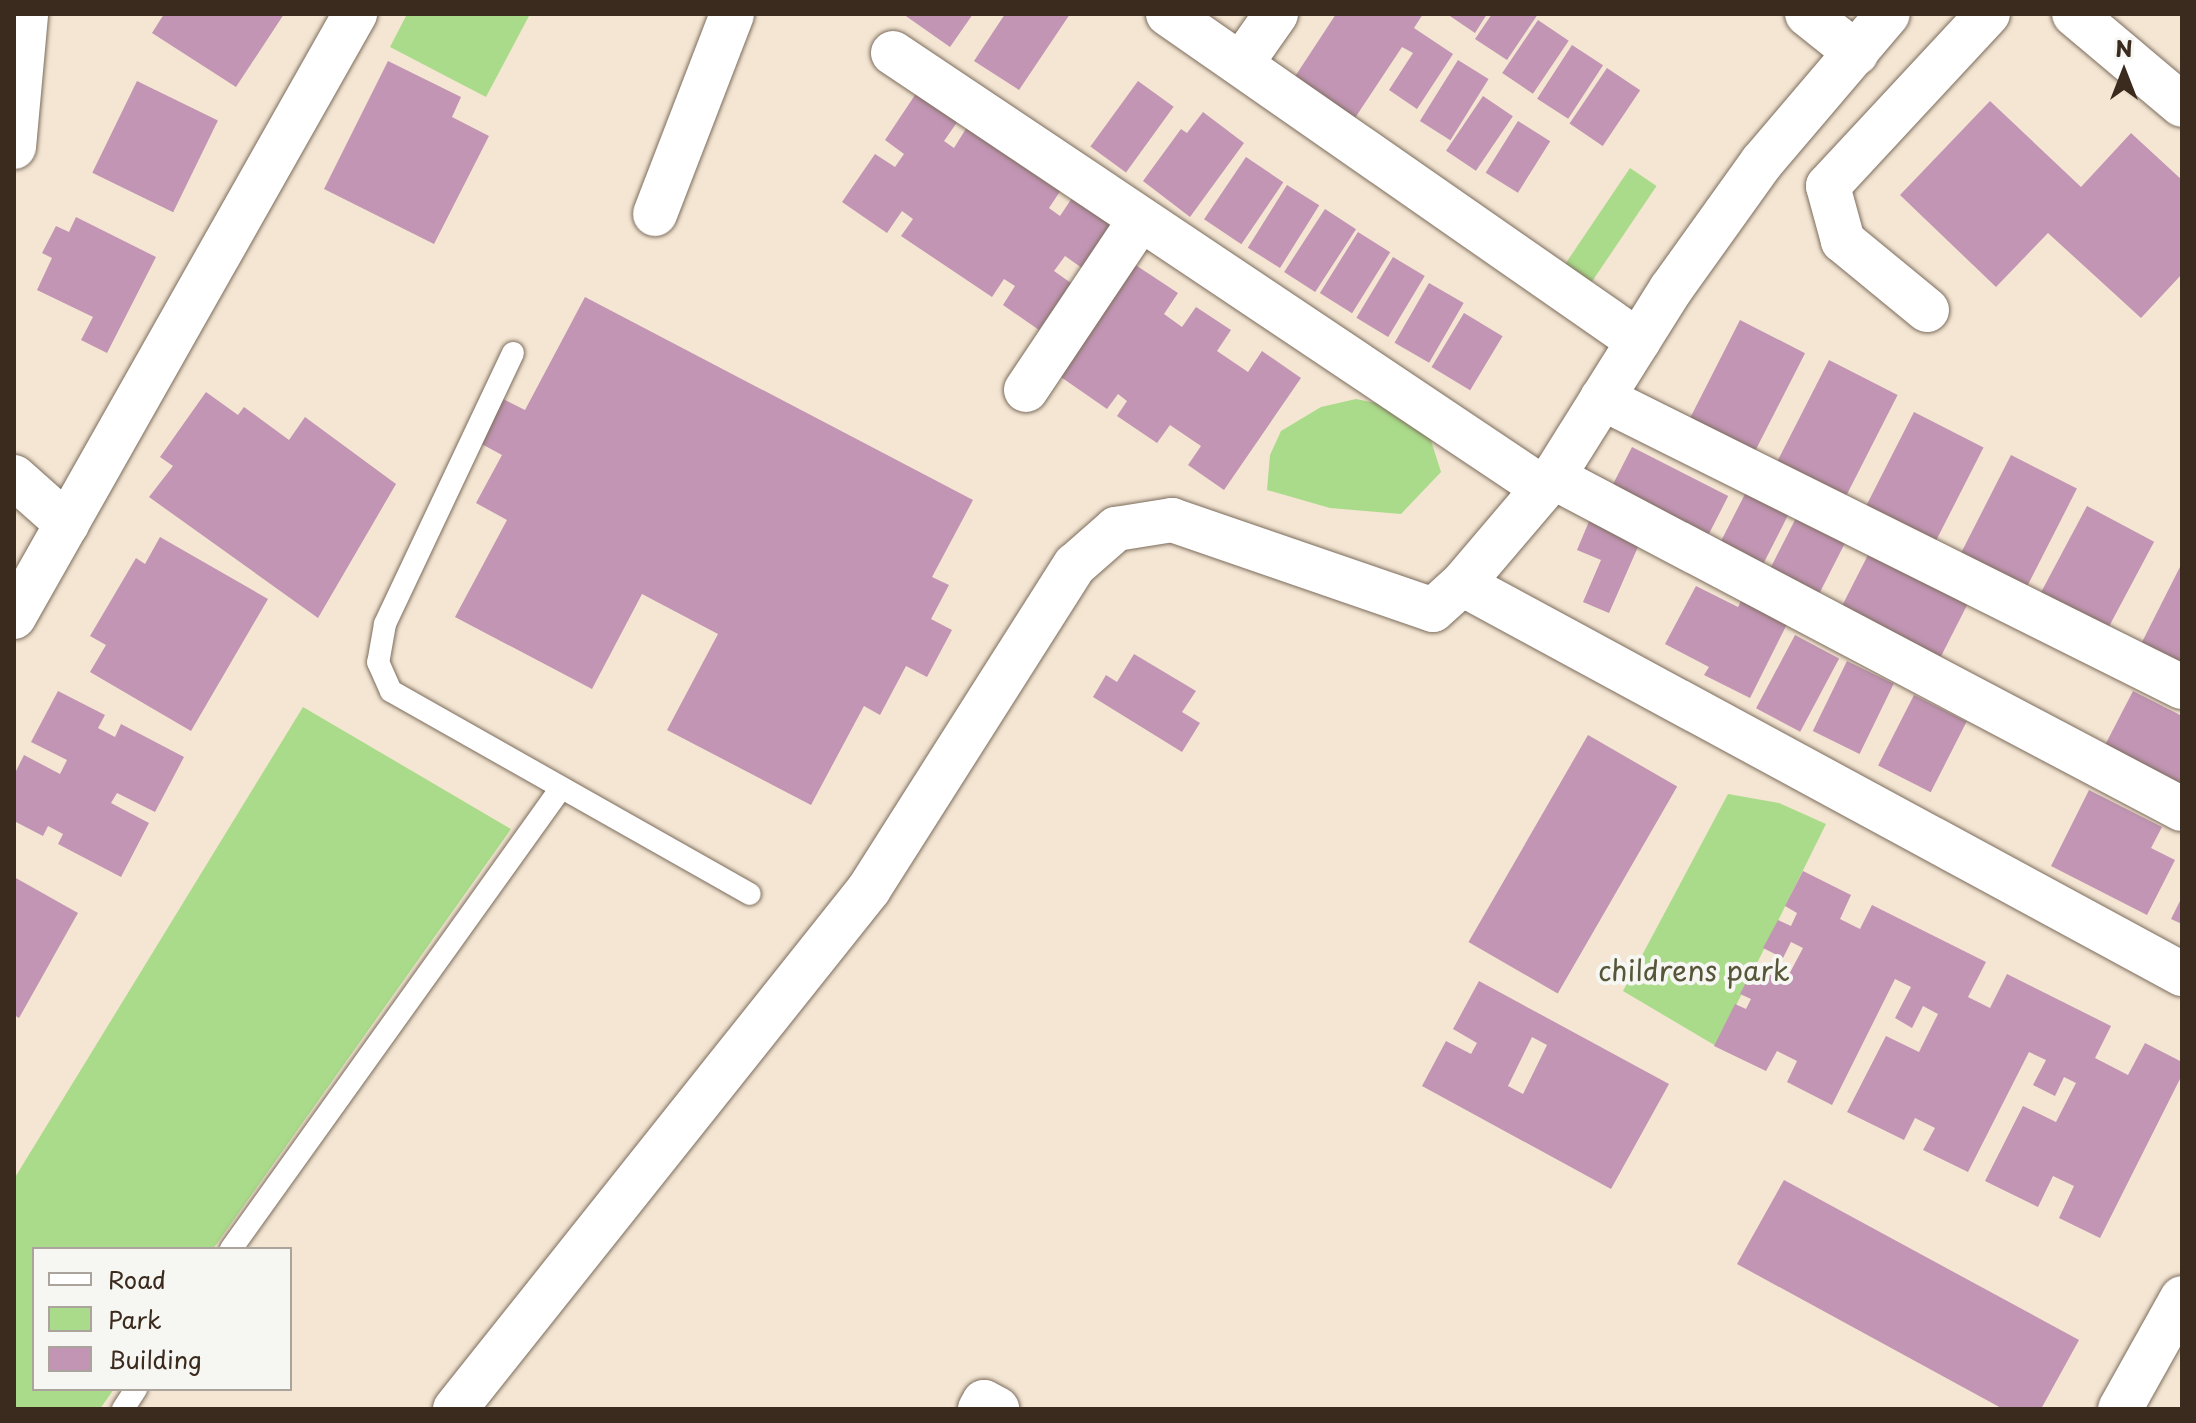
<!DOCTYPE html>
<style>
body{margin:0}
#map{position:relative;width:2196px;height:1423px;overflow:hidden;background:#f4e6d3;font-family:"Playpen Sans",sans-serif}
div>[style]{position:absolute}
.green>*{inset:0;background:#aadb8a;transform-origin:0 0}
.building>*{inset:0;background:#c195b3;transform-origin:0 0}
.roads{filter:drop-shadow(0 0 2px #7c6c5d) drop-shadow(0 0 2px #7c6c5d)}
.lane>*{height:22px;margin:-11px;padding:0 11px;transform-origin:11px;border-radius:11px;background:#fff}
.street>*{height:44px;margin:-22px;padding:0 22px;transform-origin:22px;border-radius:22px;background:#fff}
.secondary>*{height:44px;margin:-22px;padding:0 22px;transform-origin:22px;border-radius:22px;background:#fff}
span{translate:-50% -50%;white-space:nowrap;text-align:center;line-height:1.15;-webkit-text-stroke:8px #f6f6f2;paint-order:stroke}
.park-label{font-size:28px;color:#575639}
.frame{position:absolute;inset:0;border:16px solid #3b2a1e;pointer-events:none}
.legend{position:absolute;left:32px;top:1247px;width:260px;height:144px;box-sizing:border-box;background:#f6f6f2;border:2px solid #aba49d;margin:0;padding:10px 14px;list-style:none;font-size:24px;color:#3b2a1e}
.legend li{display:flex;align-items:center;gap:16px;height:40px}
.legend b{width:40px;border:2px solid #aba49d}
.north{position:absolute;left:2084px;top:32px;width:80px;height:80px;-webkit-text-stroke:6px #f6f6f2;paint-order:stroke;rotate:0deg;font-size:22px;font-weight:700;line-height:32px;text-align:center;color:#3b2a1e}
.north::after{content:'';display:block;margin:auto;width:28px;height:36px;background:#3b2a1e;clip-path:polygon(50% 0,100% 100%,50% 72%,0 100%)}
</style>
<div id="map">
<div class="green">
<i style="clip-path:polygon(407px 14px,526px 14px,529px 16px,486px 97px,390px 47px)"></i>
<i style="left:1630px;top:168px;width:32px;height:126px;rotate:34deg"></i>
<i style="clip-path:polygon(1356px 399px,1395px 407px,1428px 431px,1441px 472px,1401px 514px,1330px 508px,1267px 490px,1270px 455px,1281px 431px,1321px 407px)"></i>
<i style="clip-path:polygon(303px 707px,511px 829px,213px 1249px,34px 1249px,34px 1389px,114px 1389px,100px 1409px,14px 1409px,14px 1179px)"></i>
<i style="clip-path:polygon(1728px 794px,1779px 803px,1826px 824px,1716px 1046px,1623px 991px)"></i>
</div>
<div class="building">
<i style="clip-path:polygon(164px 14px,284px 14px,236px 87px,152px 33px)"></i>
<i style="clip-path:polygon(903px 14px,973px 14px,950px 47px)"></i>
<i style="clip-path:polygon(1005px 14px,1070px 14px,1019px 90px,974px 61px)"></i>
<i style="clip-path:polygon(1336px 14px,1423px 14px,1414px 28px,1453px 54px,1417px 109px,1389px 90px,1413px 53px,1402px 47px,1355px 118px,1294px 78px)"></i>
<i style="clip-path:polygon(1447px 14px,1487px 14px,1475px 33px)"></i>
<i style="clip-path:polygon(1492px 14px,1538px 14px,1507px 60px,1475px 39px)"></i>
<i style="left:1538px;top:20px;width:37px;height:64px;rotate:34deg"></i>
<i style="left:1572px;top:45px;width:37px;height:64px;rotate:33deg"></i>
<i style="left:1458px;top:60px;width:36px;height:72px;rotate:32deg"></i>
<i style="clip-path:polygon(388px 61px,461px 97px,452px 117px,489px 136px,434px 244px,324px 189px)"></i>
<i style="left:1607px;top:68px;width:40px;height:67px;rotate:34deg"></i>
<i style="left:137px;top:81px;width:90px;height:102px;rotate:26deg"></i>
<i style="left:1138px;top:81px;width:44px;height:81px;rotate:36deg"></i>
<i style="clip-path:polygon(917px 92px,958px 121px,944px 141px,954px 148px,967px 127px,1061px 190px,1049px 208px,1060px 216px,1072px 198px,1112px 225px,1082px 268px,1065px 256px,1054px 271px,1071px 283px,1039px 330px,1003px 305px,1015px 286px,1004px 279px,992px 297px,901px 236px,913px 219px,902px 211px,887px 233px,842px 202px,875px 154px,895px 167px,904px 154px,885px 140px)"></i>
<i style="left:1483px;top:96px;width:36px;height:66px;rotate:34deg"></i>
<i style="clip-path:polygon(1990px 101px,2081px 187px,2131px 133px,2182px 180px,2182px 274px,2141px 318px,2048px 233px,1996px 287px,1900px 195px)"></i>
<i style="clip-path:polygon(1203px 112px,1244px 143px,1190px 217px,1143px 181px,1181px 129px,1187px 133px)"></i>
<i style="left:1518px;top:121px;width:38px;height:61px;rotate:32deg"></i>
<i style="left:1246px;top:157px;width:45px;height:75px;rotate:34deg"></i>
<i style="left:1287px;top:185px;width:38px;height:74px;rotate:32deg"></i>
<i style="left:1325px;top:209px;width:37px;height:75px;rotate:33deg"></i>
<i style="clip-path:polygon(76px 217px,156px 257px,107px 353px,81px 340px,93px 317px,37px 290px,52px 258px,42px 253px,56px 226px,69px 232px)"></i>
<i style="left:1358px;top:232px;width:38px;height:72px;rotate:32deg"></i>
<i style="left:1393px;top:257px;width:37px;height:71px;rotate:31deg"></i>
<i style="clip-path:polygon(1134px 264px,1178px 293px,1164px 314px,1182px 327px,1196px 307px,1231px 330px,1217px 351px,1248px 372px,1262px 351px,1301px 378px,1224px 490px,1188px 465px,1201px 446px,1170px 425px,1157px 443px,1117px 416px,1127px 401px,1118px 394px,1107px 409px,1058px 375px)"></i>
<i style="left:1429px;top:283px;width:40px;height:69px;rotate:30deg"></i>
<i style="clip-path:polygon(585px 297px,973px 500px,932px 577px,949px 585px,931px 619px,952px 630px,927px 677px,906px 666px,880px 715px,864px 706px,811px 805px,667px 730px,718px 634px,642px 594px,592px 689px,455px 617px,507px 520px,476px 503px,502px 455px,476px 441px,499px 397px,525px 410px)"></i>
<i style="left:1464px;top:313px;width:45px;height:63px;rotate:31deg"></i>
<i style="left:1740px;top:320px;width:73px;height:113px;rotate:27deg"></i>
<i style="left:1829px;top:360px;width:77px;height:116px;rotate:27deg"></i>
<i style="clip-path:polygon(206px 392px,238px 415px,244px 407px,289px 440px,305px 417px,396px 484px,318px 618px,149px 497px,173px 466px,160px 457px)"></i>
<i style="left:1914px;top:412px;width:78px;height:105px;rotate:27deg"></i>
<i style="left:1632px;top:447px;width:108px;height:53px;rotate:27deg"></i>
<i style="left:2011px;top:455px;width:74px;height:114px;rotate:27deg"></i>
<i style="left:1746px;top:492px;width:48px;height:67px;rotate:27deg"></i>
<i style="left:2087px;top:506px;width:76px;height:106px;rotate:28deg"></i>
<i style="left:1797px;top:516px;width:55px;height:74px;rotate:27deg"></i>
<i style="clip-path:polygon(1590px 519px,1641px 540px,1609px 613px,1583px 602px,1601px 560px,1577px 550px)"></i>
<i style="clip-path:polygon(160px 537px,268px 599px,191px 731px,90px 672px,106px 645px,90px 636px,136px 558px,145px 564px)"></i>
<i style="left:1869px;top:553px;width:111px;height:73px;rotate:27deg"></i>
<i style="clip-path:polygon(2182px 563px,2182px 670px,2139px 648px)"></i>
<i style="clip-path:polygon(1696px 586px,1738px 607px,1741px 601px,1787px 624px,1750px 698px,1704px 675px,1709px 667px,1665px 644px)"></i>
<i style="left:1795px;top:635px;width:50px;height:83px;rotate:28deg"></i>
<i style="clip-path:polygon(1134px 654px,1196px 691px,1182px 712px,1200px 723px,1182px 752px,1093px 697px,1106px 675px,1117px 682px)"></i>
<i style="left:1847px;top:661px;width:52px;height:78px;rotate:26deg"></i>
<i style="clip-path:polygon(58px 691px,105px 715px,98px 728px,115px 737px,121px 724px,184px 757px,155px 812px,117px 793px,111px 803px,149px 823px,121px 877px,58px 844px,63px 834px,48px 826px,43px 836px,14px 821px,14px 775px,24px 755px,60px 774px,67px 760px,31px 742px)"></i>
<i style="clip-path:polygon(2133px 691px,2182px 716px,2182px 790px,2103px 749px)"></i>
<i style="left:1914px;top:695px;width:59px;height:79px;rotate:27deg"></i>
<i style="left:1588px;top:735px;width:103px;height:239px;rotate:30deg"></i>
<i style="clip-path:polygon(2089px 790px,2162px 827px,2151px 848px,2175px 860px,2147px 915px,2051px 866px)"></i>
<i style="clip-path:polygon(1803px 871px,1851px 895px,1840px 919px,1860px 929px,1872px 905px,1986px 962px,1968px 997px,1990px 1008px,2007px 974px,2111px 1026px,2095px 1058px,2128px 1075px,2145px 1043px,2182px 1062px,2182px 1075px,2100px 1238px,2059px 1218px,2074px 1186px,2053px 1176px,2038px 1207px,1985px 1181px,2023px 1106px,2056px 1122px,2076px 1083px,2064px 1077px,2055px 1096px,2033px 1085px,2046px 1060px,2029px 1052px,1968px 1172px,1923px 1150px,1935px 1128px,1915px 1118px,1904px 1140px,1847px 1112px,1886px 1036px,1919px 1052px,1938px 1014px,1923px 1006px,1912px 1028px,1895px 1018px,1911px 987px,1895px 979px,1832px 1105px,1787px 1082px,1797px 1061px,1777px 1051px,1766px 1071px,1714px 1046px,1735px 1004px,1746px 1009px,1751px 999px,1740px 994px,1754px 967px,1785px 982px,1803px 948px,1791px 942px,1783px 958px,1763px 948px,1778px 920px,1791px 926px,1797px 913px,1785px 906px)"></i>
<i style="clip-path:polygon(14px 877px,78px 913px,19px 1018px,14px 1015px)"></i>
<i style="clip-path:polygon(2182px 897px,2182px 924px,2171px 919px)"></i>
<i style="clip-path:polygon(evenodd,1479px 981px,1669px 1084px,1611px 1189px,1422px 1086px,1446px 1041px,1471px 1054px,1477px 1043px,1453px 1029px,1479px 981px,1532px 1037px,1547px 1045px,1523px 1094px,1508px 1086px,1532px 1037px)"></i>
<i style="clip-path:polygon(1784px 1180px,2079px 1340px,2041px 1409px,2003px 1409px,1737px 1264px)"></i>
</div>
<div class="roads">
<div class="lane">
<i style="left:513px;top:353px;width:300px;rotate:115.3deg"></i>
<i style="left:385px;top:624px;width:39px;rotate:100deg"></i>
<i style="left:378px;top:662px;width:32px;rotate:66deg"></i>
<i style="left:391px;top:691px;width:412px;rotate:29.5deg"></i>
<i style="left:231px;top:1249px;width:567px;rotate:-54.4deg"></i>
<i style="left:123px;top:1409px;width:24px;rotate:-57deg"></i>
</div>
<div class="street">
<i style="left:1168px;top:14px;width:573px;rotate:34.83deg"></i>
<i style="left:1807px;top:14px;width:63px;rotate:38.5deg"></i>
<i style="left:2074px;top:14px;width:141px;rotate:40.1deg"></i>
<i style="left:893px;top:53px;width:782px;rotate:33.79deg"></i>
<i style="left:1241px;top:64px;width:61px;rotate:-55deg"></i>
<i style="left:14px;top:147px;width:134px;rotate:-84.8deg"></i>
<i style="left:655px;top:214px;width:214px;rotate:-68.9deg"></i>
<i style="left:1927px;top:310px;width:109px;rotate:-140.6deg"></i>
<i style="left:1843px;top:241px;width:57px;rotate:-105.3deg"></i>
<i style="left:1828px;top:186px;width:235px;rotate:-47.1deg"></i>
<i style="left:1026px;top:390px;width:205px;rotate:-56.2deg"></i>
<i style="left:1602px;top:398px;width:648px;rotate:26.49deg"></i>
<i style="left:14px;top:477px;width:71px;rotate:41.6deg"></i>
<i style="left:1553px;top:477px;width:711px;rotate:27.83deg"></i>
<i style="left:1462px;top:584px;width:819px;rotate:28.44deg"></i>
<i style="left:14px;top:617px;width:693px;rotate:-60.51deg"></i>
<i style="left:980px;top:1409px;width:8px;rotate:-60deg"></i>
<i style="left:984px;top:1402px;width:15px;rotate:28deg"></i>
<i style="left:2120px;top:1409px;width:127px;rotate:-60.8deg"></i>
</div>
<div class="secondary">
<i style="left:455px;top:1409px;width:665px;rotate:-51.47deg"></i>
<i style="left:869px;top:889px;width:384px;rotate:-57.6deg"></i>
<i style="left:1075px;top:565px;width:55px;rotate:-41.3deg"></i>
<i style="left:1116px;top:529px;width:57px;rotate:-9.1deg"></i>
<i style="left:1172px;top:520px;width:276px;rotate:19deg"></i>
<i style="left:1433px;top:610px;width:39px;rotate:-42deg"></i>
<i style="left:1462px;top:584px;width:140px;rotate:-49.6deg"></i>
<i style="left:1553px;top:477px;width:222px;rotate:-57.9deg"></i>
<i style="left:1671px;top:289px;width:156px;rotate:-54.4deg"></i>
<i style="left:1762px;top:162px;width:194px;rotate:-49.6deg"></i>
</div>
</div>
<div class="park-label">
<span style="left:1694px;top:970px">childrens park</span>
</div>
<div class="frame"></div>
<ul class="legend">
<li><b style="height:10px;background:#fff"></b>Road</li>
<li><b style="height:22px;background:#aadb8a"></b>Park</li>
<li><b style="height:22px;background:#c195b3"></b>Building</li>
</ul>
<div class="north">N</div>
</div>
